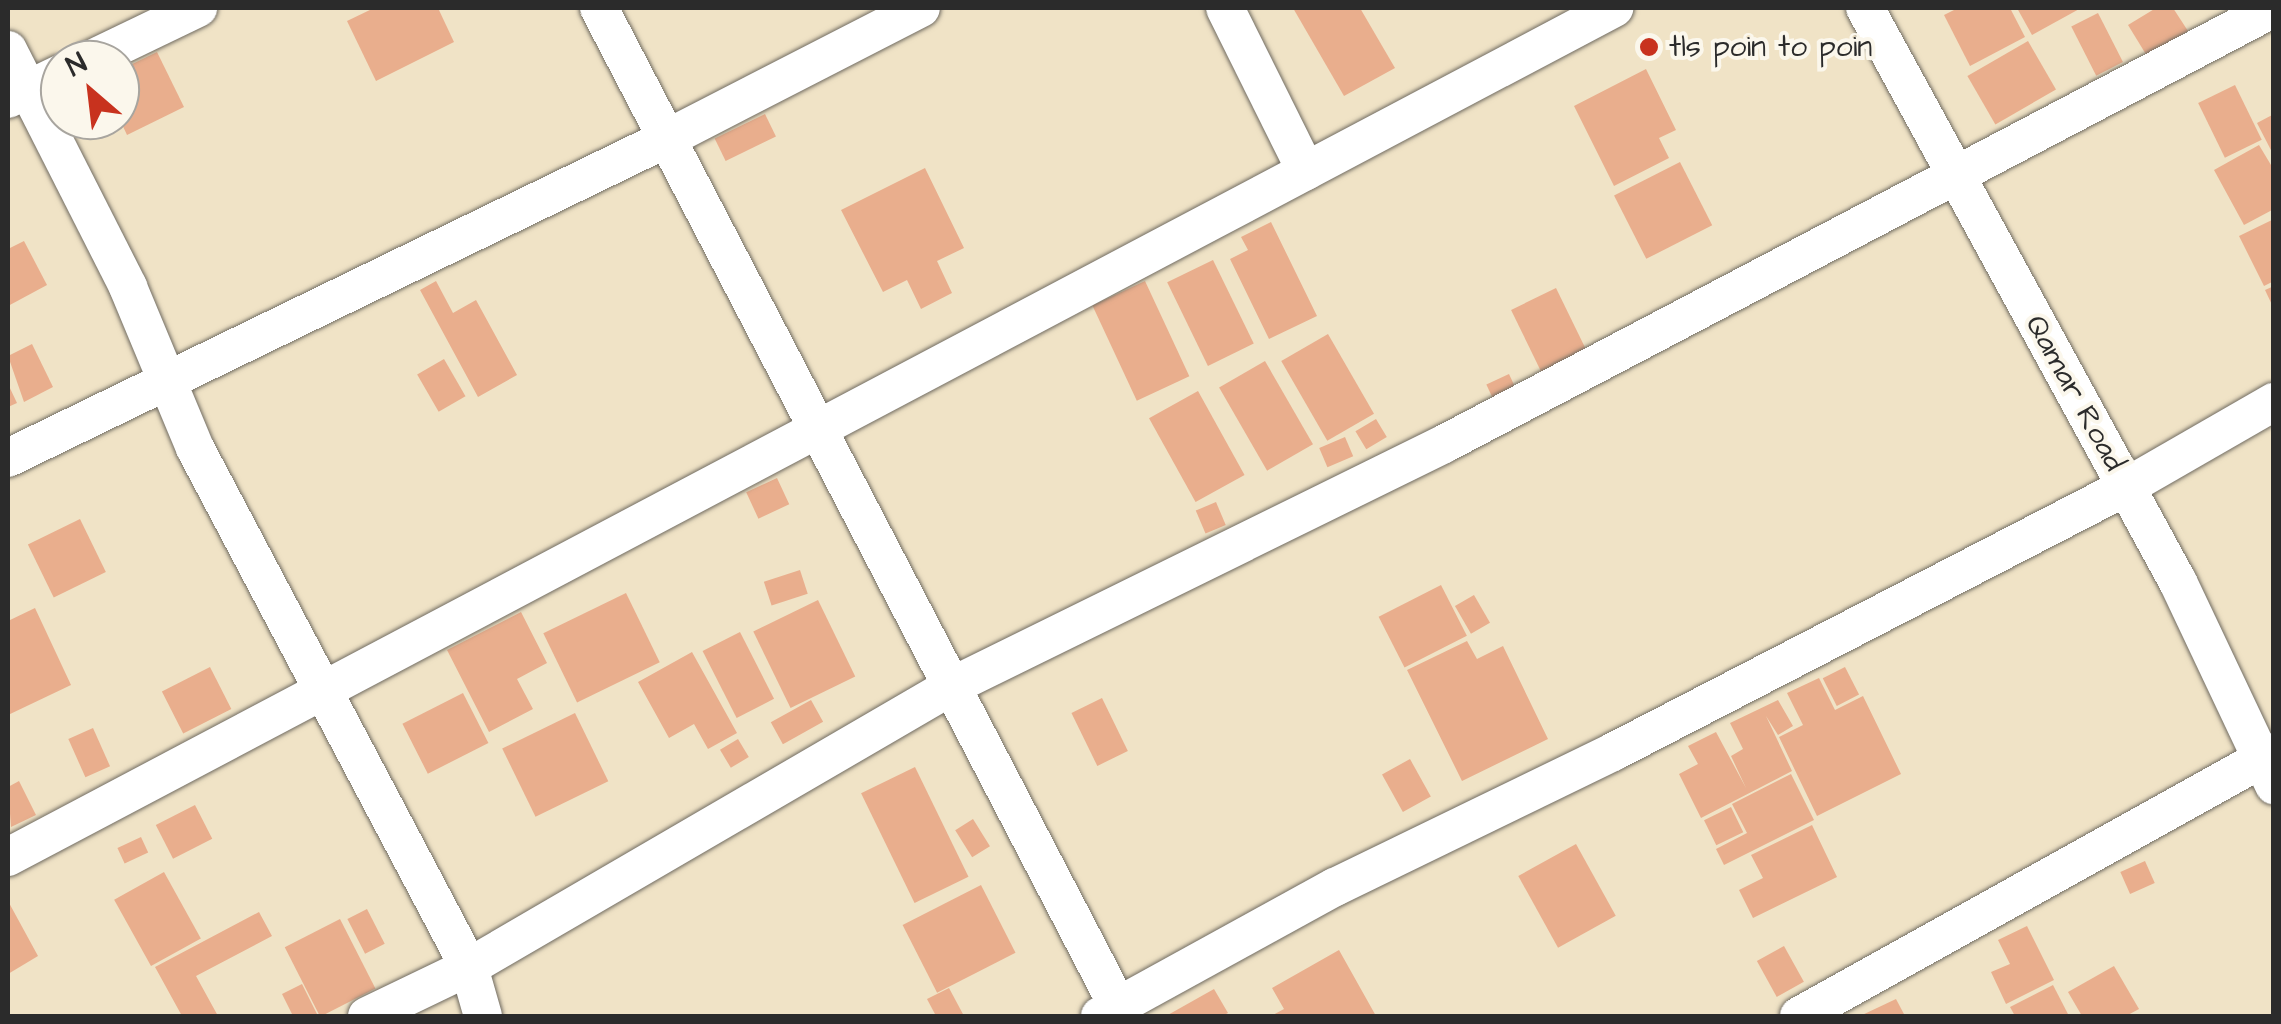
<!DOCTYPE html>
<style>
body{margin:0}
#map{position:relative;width:2281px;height:1024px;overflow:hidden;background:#f0e3c6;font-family:"Architects Daughter",sans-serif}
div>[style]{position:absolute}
.building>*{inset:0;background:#e9ae8d;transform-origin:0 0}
.roads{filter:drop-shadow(0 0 2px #706b61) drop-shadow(0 0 2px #706b61)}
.minor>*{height:38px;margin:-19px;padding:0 19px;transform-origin:19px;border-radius:19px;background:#fff}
.dots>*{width:28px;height:28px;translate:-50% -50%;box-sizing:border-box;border:5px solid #fbf7ec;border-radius:50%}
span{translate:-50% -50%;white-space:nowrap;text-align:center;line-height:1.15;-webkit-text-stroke:8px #fbf7ec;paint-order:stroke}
.poi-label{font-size:30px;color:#2b2b2b}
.left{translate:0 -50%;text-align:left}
.street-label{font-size:30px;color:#2b2b2b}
.frame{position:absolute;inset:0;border:10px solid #2b2b2b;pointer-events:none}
.north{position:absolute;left:40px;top:40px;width:100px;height:100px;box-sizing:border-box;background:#fbf7ec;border:2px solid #a8a59f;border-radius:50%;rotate:332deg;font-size:28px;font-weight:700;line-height:40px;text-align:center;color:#2b2b2b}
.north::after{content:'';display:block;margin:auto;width:35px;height:45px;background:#c8321e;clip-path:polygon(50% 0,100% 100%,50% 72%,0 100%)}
</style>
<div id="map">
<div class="building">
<i style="clip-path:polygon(374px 8px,438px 8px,454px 42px,376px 81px,347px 21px)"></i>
<i style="clip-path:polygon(1293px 8px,1360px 8px,1395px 68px,1344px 96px)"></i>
<i style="clip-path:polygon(1958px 8px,2010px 8px,2025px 37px,1970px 66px,1944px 15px)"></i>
<i style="clip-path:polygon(2017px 8px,2081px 8px,2032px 35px)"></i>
<i style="clip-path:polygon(2156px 8px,2173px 8px,2188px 31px,2147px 56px,2128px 25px)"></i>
<i style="left:2098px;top:13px;width:55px;height:30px;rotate:63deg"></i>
<i style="left:2028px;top:41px;width:56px;height:70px;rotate:60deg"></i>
<i style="clip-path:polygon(157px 52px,184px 107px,127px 135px,120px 120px,120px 70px)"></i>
<i style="clip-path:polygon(1646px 69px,1676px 130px,1659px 138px,1669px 158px,1614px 186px,1574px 106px)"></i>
<i style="left:2235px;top:85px;width:61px;height:41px;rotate:64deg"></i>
<i style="left:765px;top:114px;width:25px;height:56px;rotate:64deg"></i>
<i style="clip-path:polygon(2274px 114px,2274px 156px,2257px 123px)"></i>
<i style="clip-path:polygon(2259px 145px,2274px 170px,2274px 209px,2244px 225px,2214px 170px)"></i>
<i style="left:1680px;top:162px;width:71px;height:74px;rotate:63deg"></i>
<i style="clip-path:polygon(925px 168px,964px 248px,937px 261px,952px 293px,921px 309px,907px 280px,883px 292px,841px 210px)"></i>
<i style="clip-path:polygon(2274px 219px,2274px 281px,2264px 286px,2239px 236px)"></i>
<i style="clip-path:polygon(1271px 222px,1317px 316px,1269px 339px,1230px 259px,1248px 250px,1241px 237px)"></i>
<i style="clip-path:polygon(24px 241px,47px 285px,8px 306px,8px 249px)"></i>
<i style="left:1213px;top:260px;width:93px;height:51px;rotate:64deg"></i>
<i style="clip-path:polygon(436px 281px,453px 313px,476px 300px,517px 375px,478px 397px,420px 290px)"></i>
<i style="left:1145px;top:281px;width:105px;height:58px;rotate:65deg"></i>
<i style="clip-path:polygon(2274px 286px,2274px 309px,2265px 290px)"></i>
<i style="left:1556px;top:288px;width:69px;height:50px;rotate:64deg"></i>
<i style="left:1328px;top:334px;width:92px;height:54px;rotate:60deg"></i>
<i style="clip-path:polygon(32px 344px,53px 387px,24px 402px,8px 356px)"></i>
<i style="left:444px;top:359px;width:43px;height:31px;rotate:60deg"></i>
<i style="left:1265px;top:361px;width:96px;height:53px;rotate:60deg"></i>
<i style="left:1509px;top:374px;width:19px;height:25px;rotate:65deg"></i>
<i style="clip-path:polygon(8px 384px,17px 403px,8px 407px)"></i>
<i style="left:1198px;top:391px;width:96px;height:56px;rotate:61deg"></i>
<i style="left:1376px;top:419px;width:21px;height:24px;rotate:59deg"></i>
<i style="left:1345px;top:437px;width:21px;height:28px;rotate:67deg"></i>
<i style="left:777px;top:478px;width:29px;height:34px;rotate:65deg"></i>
<i style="left:1216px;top:502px;width:25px;height:22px;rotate:67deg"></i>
<i style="left:80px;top:519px;width:59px;height:58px;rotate:64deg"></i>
<i style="left:800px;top:570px;width:25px;height:38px;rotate:72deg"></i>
<i style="left:1441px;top:585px;width:57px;height:70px;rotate:63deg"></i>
<i style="left:626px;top:593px;width:77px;height:92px;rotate:64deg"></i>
<i style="left:1474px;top:595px;width:32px;height:22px;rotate:60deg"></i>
<i style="left:818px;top:600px;width:85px;height:72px;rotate:64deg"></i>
<i style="clip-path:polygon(35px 608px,71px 685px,8px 715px,8px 621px)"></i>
<i style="clip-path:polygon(521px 612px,547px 663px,517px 679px,533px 709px,489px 732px,447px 650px)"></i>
<i style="left:740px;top:632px;width:75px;height:42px;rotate:63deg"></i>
<i style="clip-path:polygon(1467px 641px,1477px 659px,1503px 646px,1548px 739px,1462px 781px,1407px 670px)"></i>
<i style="clip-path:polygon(692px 652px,737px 733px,708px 749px,694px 724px,669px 738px,638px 682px)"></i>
<i style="left:210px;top:667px;width:47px;height:54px;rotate:63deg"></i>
<i style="left:1845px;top:667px;width:31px;height:25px;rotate:63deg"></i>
<i style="clip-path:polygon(1819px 678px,1835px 710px,1863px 696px,1901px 774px,1817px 816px,1779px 737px,1803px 725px,1787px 693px)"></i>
<i style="left:463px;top:693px;width:56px;height:68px;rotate:63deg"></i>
<i style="left:1102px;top:698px;width:59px;height:34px;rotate:64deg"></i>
<i style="left:811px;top:700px;width:25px;height:46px;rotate:61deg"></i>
<i style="clip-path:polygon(1778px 700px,1793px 726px,1778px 735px,1766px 716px,1792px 771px,1701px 818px,1679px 774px,1698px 764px,1688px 746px,1716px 732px,1746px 788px,1731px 756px,1743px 749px,1730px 723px)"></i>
<i style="left:575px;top:713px;width:76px;height:81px;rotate:64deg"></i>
<i style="left:93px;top:728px;width:42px;height:27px;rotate:66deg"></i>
<i style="left:738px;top:739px;width:21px;height:21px;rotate:59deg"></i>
<i style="left:1410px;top:759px;width:43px;height:32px;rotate:61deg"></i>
<i style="left:915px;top:767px;width:122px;height:60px;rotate:64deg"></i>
<i style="clip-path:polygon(1791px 774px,1814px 820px,1724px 865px,1716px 849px,1747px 833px,1732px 804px)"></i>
<i style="clip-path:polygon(19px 781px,36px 815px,11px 827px,8px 787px)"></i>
<i style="left:195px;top:805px;width:38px;height:44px;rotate:63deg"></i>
<i style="left:1731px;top:807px;width:28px;height:30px;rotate:64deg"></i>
<i style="left:973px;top:819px;width:32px;height:21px;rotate:58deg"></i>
<i style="clip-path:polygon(1812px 825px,1837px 877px,1753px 918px,1739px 890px,1763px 878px,1751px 855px)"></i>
<i style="left:141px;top:837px;width:17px;height:26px;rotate:65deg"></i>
<i style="left:1576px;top:844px;width:82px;height:66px;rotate:61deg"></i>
<i style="left:2145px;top:861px;width:24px;height:27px;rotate:66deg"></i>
<i style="left:164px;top:872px;width:76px;height:57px;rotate:61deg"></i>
<i style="left:981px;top:885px;width:76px;height:88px;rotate:63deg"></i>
<i style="clip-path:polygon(8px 901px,38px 956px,8px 974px)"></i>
<i style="left:367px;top:909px;width:39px;height:22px;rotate:63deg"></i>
<i style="clip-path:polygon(259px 912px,272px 936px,196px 976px,218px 1016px,182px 1016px,155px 967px)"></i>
<i style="left:340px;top:919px;width:78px;height:62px;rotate:63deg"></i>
<i style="clip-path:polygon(2027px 926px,2054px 980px,2006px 1004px,1991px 972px,2010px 964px,1998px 940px)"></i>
<i style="left:1784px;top:946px;width:41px;height:31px;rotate:61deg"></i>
<i style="clip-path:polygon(1339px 950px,1376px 1016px,1271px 1016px,1284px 1009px,1272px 988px)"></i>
<i style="clip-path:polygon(2114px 966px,2139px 1009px,2126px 1016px,2082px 1016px,2068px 992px)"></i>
<i style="clip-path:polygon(302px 984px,318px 1016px,293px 1016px,282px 994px)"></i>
<i style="clip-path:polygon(2053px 985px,2069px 1016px,2015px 1016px,2010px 1007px)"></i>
<i style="clip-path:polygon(949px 988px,964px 1016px,936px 1016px,927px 999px)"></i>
<i style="clip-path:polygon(1214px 989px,1228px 1013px,1222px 1016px,1166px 1016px)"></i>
<i style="clip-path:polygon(1896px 999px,1905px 1016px,1860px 1016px)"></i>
</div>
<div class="roads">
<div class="minor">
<i style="left:599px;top:8px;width:1136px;rotate:62.53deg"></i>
<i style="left:1225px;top:8px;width:182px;rotate:63.6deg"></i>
<i style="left:1865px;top:8px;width:654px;rotate:61.4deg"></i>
<i style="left:2178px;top:582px;width:225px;rotate:64.7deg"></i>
<i style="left:8px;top:50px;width:266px;rotate:63.1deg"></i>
<i style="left:128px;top:287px;width:174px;rotate:67.4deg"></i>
<i style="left:195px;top:448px;width:587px;rotate:62.17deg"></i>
<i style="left:469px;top:967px;width:51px;rotate:74.1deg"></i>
<i style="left:90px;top:60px;width:120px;rotate:-25.7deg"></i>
<i style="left:8px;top:99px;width:58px;rotate:-25.7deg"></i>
<i style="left:8px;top:458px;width:736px;rotate:-25.87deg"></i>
<i style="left:670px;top:137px;width:282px;rotate:-27.2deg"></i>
<i style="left:8px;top:857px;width:1817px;rotate:-27.86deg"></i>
<i style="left:367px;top:1016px;width:113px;rotate:-25.7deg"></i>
<i style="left:469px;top:967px;width:559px;rotate:-30.19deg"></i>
<i style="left:952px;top:686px;width:548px;rotate:-26.19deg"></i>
<i style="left:1444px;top:444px;width:938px;rotate:-27.71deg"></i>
<i style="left:1100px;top:1016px;width:268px;rotate:-28.8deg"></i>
<i style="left:1335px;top:887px;width:309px;rotate:-25.9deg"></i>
<i style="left:1613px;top:752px;width:577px;rotate:-27.32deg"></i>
<i style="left:2126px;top:487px;width:171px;rotate:-29.9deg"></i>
<i style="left:1799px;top:1016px;width:543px;rotate:-29.06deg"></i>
</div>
</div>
<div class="dots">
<i style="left:1649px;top:47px;background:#c8321e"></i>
</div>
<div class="poi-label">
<span class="left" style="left:1669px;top:47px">tls poin to poin</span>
</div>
<div class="street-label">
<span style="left:2075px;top:393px;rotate:61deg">Qamar Road</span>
</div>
<div class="frame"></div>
<div class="north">N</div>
</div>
